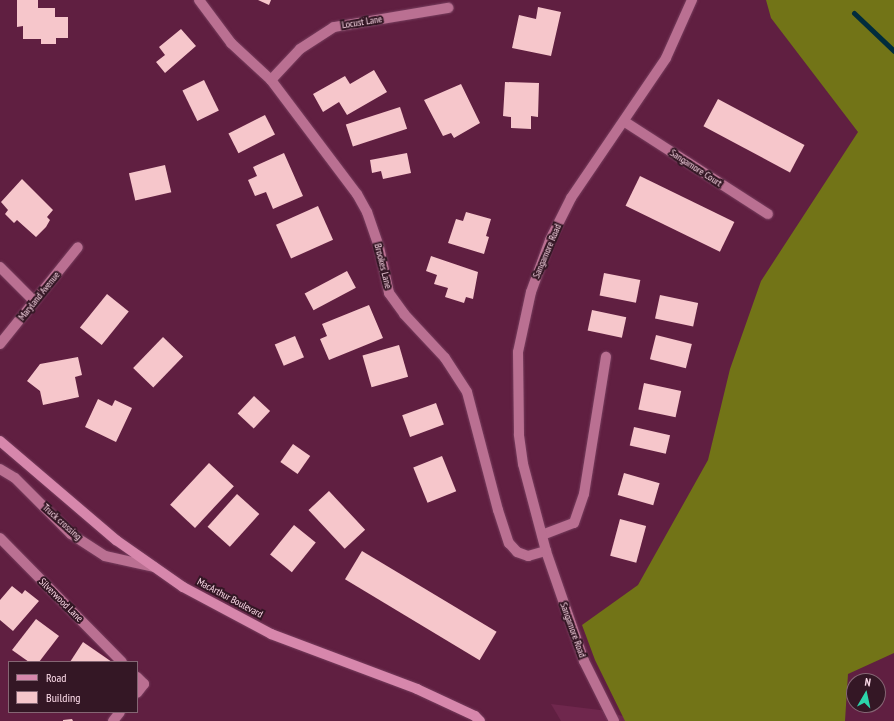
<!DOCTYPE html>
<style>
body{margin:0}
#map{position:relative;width:894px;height:721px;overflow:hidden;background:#601f41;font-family:"PT Sans Narrow",sans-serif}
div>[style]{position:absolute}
.built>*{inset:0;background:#6f274d}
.forest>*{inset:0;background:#727417}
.stream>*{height:5px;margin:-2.5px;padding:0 2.5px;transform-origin:2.5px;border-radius:2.5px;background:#002c3d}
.building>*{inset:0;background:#f6c6cb;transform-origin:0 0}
.roads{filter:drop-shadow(0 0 1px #773e5e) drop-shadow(0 0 1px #773e5e)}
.minor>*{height:10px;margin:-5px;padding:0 5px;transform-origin:5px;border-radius:5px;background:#ba7092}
.major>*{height:10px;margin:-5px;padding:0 5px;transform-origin:5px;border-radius:5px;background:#d787ac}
span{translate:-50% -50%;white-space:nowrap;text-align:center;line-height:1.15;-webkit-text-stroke:4px #341725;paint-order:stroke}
.street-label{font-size:10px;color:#fedcea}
.legend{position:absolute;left:8px;top:661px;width:130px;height:52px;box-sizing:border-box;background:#341725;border:1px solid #856674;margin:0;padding:5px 7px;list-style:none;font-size:12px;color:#fedcea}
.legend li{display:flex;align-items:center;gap:8px;height:20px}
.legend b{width:20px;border:1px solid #856674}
.north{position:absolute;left:846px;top:673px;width:40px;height:40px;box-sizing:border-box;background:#341725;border:1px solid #856674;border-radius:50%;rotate:9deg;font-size:11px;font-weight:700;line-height:16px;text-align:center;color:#fedcea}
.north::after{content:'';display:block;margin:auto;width:14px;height:18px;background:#2cd5ab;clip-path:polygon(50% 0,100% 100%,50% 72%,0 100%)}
</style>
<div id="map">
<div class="built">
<i style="clip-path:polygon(551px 704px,600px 710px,641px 721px,561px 721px)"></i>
</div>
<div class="forest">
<i style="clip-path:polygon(766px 0,894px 0,894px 653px,848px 674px,845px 721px,625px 721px,595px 660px,582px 625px,638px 585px,708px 460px,730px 369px,761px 281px,858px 132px,771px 18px)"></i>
</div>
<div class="stream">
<i style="left:854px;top:13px;width:55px;rotate:43.5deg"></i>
</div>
<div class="building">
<i style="clip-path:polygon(17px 0,38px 0,38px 8px,55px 8px,55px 17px,68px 17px,68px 38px,56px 38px,56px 44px,41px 44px,41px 39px,23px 39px,23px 26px,17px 27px)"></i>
<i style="clip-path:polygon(258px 0,271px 0,269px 5px)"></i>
<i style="clip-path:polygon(538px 7px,561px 12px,551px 56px,512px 48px,519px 15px,536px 19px)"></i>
<i style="clip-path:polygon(181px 29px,196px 46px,165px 73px,156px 62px,165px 55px,159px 47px)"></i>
<i style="clip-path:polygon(374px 70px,387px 92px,347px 115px,339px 102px,323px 112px,313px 94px,345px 76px,350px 84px)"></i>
<i style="left:204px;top:80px;width:34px;height:24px;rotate:64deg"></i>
<i style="clip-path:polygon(505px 82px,539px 83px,538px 117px,531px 116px,531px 129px,511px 128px,511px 117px,503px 116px)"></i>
<i style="clip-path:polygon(461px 84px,480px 123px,454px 138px,451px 133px,443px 136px,424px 100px)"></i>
<i style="left:718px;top:99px;width:98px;height:31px;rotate:28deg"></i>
<i style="left:400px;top:107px;width:23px;height:57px;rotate:72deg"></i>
<i style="left:265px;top:115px;width:22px;height:41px;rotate:63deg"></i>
<i style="clip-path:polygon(284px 153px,303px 196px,273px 209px,266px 192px,255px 196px,248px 180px,257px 176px,253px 167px)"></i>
<i style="clip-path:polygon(407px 153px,411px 173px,383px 179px,381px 171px,372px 173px,370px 160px)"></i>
<i style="left:165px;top:165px;width:28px;height:37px;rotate:77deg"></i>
<i style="left:640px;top:176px;width:105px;height:33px;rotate:26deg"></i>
<i style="clip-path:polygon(22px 179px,53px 210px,47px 217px,50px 220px,46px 227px,36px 237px,17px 220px,14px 223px,5px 214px,8px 210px,1px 202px)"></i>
<i style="left:318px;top:206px;width:37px;height:46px;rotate:66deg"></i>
<i style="clip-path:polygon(466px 212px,491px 219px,486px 236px,489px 237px,484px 254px,448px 243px,456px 219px,463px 221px)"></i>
<i style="clip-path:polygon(431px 256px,478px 272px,473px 299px,466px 297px,464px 303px,445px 297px,448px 288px,434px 284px,437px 275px,426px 271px)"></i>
<i style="left:347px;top:271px;width:19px;height:48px;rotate:62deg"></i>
<i style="left:604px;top:273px;width:37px;height:23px;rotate:11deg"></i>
<i style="left:107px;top:294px;width:28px;height:43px;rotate:39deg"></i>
<i style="left:660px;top:295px;width:39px;height:24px;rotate:12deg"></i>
<i style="clip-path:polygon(369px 305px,383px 338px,329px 360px,320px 339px,327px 336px,322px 324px)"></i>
<i style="left:592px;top:310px;width:35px;height:21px;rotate:12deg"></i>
<i style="left:656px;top:335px;width:37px;height:25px;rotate:14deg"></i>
<i style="left:295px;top:336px;width:23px;height:22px;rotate:67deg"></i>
<i style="left:163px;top:337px;width:28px;height:43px;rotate:44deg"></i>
<i style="left:399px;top:345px;width:33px;height:38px;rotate:74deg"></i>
<i style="clip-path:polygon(78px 357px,82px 375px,75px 377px,79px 397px,43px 405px,40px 391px,27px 381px,40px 364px)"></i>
<i style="left:644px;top:383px;width:38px;height:27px;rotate:12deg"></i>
<i style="left:254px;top:396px;width:22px;height:24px;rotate:43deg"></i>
<i style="clip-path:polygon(98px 399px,112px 406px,115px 400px,132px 408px,116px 442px,85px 427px)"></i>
<i style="left:436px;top:403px;width:23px;height:36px;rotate:70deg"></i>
<i style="left:634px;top:427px;width:37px;height:19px;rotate:13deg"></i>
<i style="left:293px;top:444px;width:21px;height:22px;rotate:35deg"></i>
<i style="left:442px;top:456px;width:38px;height:31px;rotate:68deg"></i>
<i style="left:209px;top:463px;width:34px;height:57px;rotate:43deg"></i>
<i style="left:624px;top:473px;width:37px;height:23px;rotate:16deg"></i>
<i style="left:329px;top:491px;width:53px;height:28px;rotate:47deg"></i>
<i style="left:237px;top:494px;width:30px;height:44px;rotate:42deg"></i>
<i style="left:620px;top:519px;width:27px;height:38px;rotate:15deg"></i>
<i style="left:294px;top:525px;width:28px;height:38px;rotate:39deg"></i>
<i style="left:362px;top:551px;width:157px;height:33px;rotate:31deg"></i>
<i style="clip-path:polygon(12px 586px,22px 594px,25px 590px,39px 601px,13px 631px,0 620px,0 600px)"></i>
<i style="clip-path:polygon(36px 619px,59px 636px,39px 662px,29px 662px,12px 650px)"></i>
<i style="clip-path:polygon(83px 642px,112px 662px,70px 662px)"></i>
<i style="clip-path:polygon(72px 719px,73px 721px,63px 721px,63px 720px)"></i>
</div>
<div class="roads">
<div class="minor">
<i style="left:199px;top:0;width:54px;rotate:53.3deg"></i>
<i style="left:231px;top:43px;width:54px;rotate:42.8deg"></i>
<i style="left:271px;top:80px;width:143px;rotate:53deg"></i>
<i style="left:357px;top:194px;width:21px;rotate:61deg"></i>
<i style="left:367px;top:212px;width:37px;rotate:71deg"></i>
<i style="left:379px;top:247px;width:47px;rotate:77.7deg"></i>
<i style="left:389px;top:293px;width:26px;rotate:54deg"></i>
<i style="left:404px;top:314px;width:60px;rotate:47deg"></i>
<i style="left:445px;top:358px;width:40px;rotate:57.1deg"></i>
<i style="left:467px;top:392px;width:122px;rotate:75.3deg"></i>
<i style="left:498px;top:510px;width:35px;rotate:72deg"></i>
<i style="left:509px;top:543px;width:12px;rotate:48deg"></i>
<i style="left:517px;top:552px;width:12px;rotate:20deg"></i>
<i style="left:528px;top:556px;width:19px;rotate:-16deg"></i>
<i style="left:271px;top:80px;width:42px;rotate:-46.9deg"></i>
<i style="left:300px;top:49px;width:40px;rotate:-32.9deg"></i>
<i style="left:334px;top:27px;width:116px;rotate:-9.5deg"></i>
<i style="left:625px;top:122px;width:170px;rotate:32.8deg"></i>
<i style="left:0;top:267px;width:48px;rotate:45deg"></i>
<i style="left:0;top:344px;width:124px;rotate:-51.2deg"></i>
<i style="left:0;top:469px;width:17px;rotate:31deg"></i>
<i style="left:15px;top:478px;width:79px;rotate:45deg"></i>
<i style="left:71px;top:534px;width:40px;rotate:32.9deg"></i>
<i style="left:105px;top:556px;width:50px;rotate:12.7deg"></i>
<i style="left:542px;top:535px;width:34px;rotate:-21deg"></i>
<i style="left:574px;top:523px;width:31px;rotate:-71deg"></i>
<i style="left:584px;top:494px;width:139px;rotate:-80.9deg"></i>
<i style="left:0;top:538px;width:174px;rotate:45.5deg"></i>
<i style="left:137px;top:677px;width:10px;rotate:45deg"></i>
<i style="left:144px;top:684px;width:11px;rotate:128deg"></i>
<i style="left:113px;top:721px;width:11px;rotate:-52deg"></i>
<i style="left:614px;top:721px;width:67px;rotate:-116.6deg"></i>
<i style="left:584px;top:661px;width:116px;rotate:-109.1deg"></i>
<i style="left:546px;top:551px;width:90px;rotate:-104.8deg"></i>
<i style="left:523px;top:464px;width:30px;rotate:-98deg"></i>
<i style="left:519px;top:434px;width:82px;rotate:-90.7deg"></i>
<i style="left:518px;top:352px;width:61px;rotate:-77.8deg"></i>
<i style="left:531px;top:292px;width:55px;rotate:-69.9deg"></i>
<i style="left:550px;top:240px;width:47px;rotate:-63.4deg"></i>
<i style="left:571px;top:198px;width:169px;rotate:-55.8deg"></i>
<i style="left:666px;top:58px;width:64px;rotate:-65.9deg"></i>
</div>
<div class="major">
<i style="left:0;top:441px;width:153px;rotate:40.5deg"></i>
<i style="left:116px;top:540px;width:82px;rotate:35deg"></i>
<i style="left:183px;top:587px;width:100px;rotate:28.1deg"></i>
<i style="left:271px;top:634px;width:156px;rotate:20.6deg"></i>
<i style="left:417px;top:689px;width:64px;rotate:25deg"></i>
<i style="left:475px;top:716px;width:7px;rotate:45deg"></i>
</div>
</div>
<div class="street-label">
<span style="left:362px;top:22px;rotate:-9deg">Locust Lane</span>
<span style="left:696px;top:168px;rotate:33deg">Sangamore Court</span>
<span style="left:547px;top:251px;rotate:-67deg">Sangamore Road</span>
<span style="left:383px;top:266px;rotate:76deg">Brookes Lane</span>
<span style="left:39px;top:296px;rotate:-51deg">Maryland Avenue</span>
<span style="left:62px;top:522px;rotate:42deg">Truck crossing</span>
<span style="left:230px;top:598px;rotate:28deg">MacArthur Boulevard</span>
<span style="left:61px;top:600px;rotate:45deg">Silverwood Lane</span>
<span style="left:573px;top:630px;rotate:70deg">Sangamore Road</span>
</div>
<ul class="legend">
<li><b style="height:5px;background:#d787ac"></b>Road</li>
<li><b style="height:11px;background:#f6c6cb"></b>Building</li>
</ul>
<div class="north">N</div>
</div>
